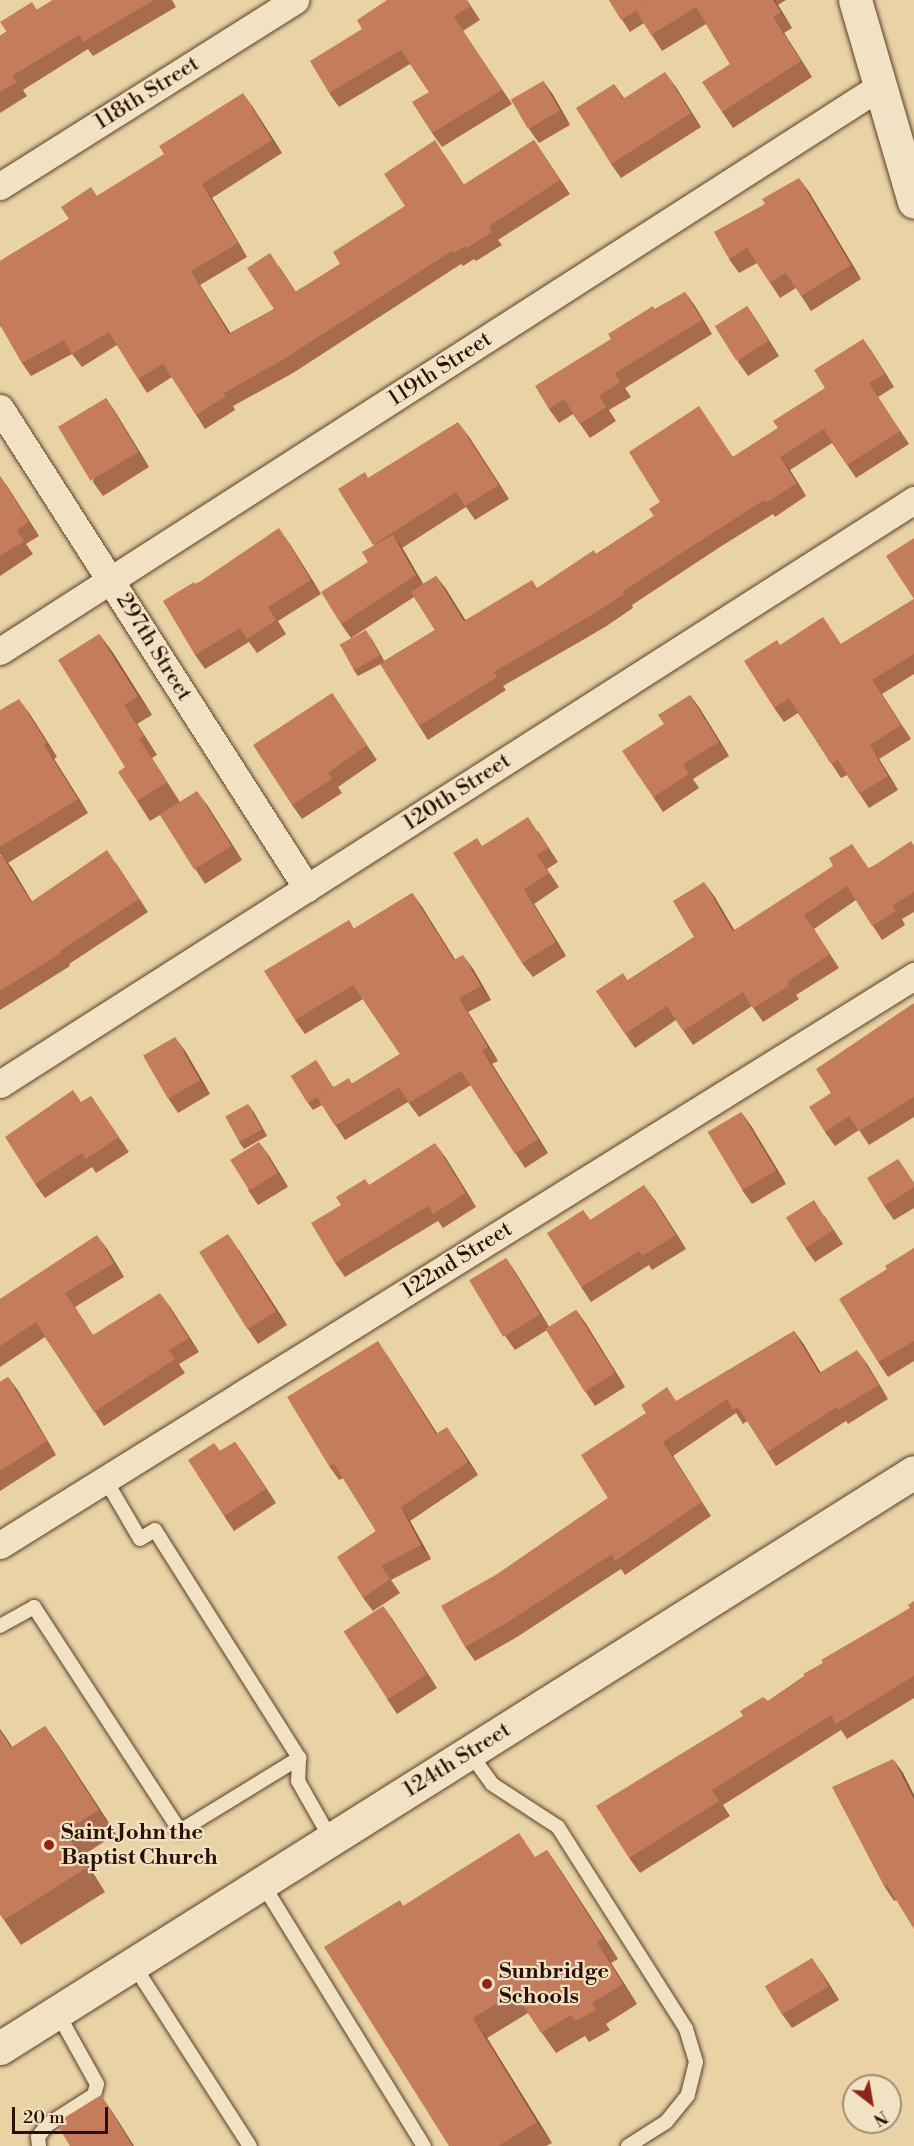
<!DOCTYPE html>
<style>
body{margin:0}
#map{position:relative;width:914px;height:2146px;overflow:hidden;background:#e9d2a4;font-family:"Libre Bodoni",serif}
div>[style]{position:absolute}
.roads{filter:drop-shadow(0 0 2px #5a402b) drop-shadow(0 0 2px #5a402b)}
.lane>*{height:14px;margin:-7px;padding:0 7px;transform-origin:7px;border-radius:7px;background:#f1e2c4}
.street>*{height:27px;margin:-13.5px;padding:0 13.5px;transform-origin:13.5px;border-radius:13.5px;background:#f1e2c4}
.secondary>*{height:33px;margin:-16.5px;padding:0 16.5px;transform-origin:16.5px;border-radius:16.5px;background:#f1e2c4}
.wall>*{inset:0;background:#a96b4d}
.shaded-wall>*{inset:0;background:#8a573f}
.building>*{inset:0;background:#c57c5a;transform-origin:0 0}
.dots>*{width:16px;height:16px;translate:-50% -50%;box-sizing:border-box;border:3px solid #f1e2c4;border-radius:50%}
span{translate:-50% -50%;white-space:nowrap;text-align:center;line-height:1.15;-webkit-text-stroke:4.5px #f1e2c4;paint-order:stroke}
.street-label{font-size:22px;color:#2a1003}
.poi-label{font-size:22px;color:#2a1003;font-weight:700}
.left{translate:0 -50%;text-align:left}
.north{position:absolute;left:842px;top:2074px;width:60px;height:60px;box-sizing:border-box;background:#f1e2c4;border:2px solid #a18e77;border-radius:50%;rotate:149deg;font-size:16px;font-weight:700;line-height:24px;text-align:center;color:#2a1003}
.north::after{content:'';display:block;margin:auto;width:21px;height:27px;background:#8f2418;clip-path:polygon(50% 0,100% 100%,50% 72%,0 100%)}
.scale{position:absolute;left:12px;top:2107px;width:96px;height:27px;box-sizing:border-box;border:3px solid #2a1003;border-top:0;padding-left:8px;font-size:18px;line-height:21px;white-space:nowrap;color:#2a1003;-webkit-text-stroke:4px #f1e2c4;paint-order:stroke}
</style>
<div id="map">
<div class="roads">
<div class="lane">
<i style="left:105px;top:1479px;width:69px;rotate:59.7deg"></i>
<i style="left:140px;top:1539px;width:17px;rotate:-31deg"></i>
<i style="left:155px;top:1530px;width:270px;rotate:57.7deg"></i>
<i style="left:299px;top:1758px;width:23px;rotate:92deg"></i>
<i style="left:298px;top:1781px;width:67px;rotate:60.4deg"></i>
<i style="left:0;top:1626px;width:39px;rotate:-29deg"></i>
<i style="left:34px;top:1607px;width:267px;rotate:56.9deg"></i>
<i style="left:180px;top:1831px;width:140px;rotate:-31.5deg"></i>
<i style="left:469px;top:1752px;width:39px;rotate:54deg"></i>
<i style="left:492px;top:1784px;width:79px;rotate:33.1deg"></i>
<i style="left:558px;top:1827px;width:239px;rotate:57.6deg"></i>
<i style="left:686px;top:2029px;width:34px;rotate:73deg"></i>
<i style="left:696px;top:2062px;width:34px;rotate:104deg"></i>
<i style="left:688px;top:2095px;width:35px;rotate:129deg"></i>
<i style="left:666px;top:2122px;width:45px;rotate:147.7deg"></i>
<i style="left:262px;top:1883px;width:309px;rotate:58.4deg"></i>
<i style="left:133px;top:1964px;width:216px;rotate:57.3deg"></i>
<i style="left:39px;top:2146px;width:9px;rotate:-96deg"></i>
<i style="left:38px;top:2137px;width:15px;rotate:-53deg"></i>
<i style="left:47px;top:2125px;width:56px;rotate:-32.6deg"></i>
<i style="left:94px;top:2095px;width:11px;rotate:-75deg"></i>
<i style="left:97px;top:2084px;width:82px;rotate:-119.1deg"></i>
</div>
<div class="street">
<i style="left:0;top:186px;width:349px;rotate:-32.2deg"></i>
<i style="left:0;top:408px;width:570px;rotate:57.4deg"></i>
<i style="left:0;top:651px;width:1044px;rotate:-32.69deg"></i>
<i style="left:0;top:1084px;width:1085px;rotate:-32.58deg"></i>
<i style="left:0;top:1545px;width:1077px;rotate:-31.9deg"></i>
</div>
<div class="secondary">
<i style="left:855px;top:0;width:210px;rotate:73.7deg"></i>
<i style="left:0;top:2048px;width:1080px;rotate:-32.22deg"></i>
</div>
</div>
<div class="wall">
<i style="clip-path:polygon(53px 0,172px 0,176px 7px,93px 56px,88px 49px,23px 90px,27px 96px,0 113px,0 36px,38px 9px)"></i>
<i style="clip-path:polygon(467px 0,480px 20px,463px 31px,512px 104px,442px 147px,432px 133px,429px 92px,410px 64px,339px 107px,329px 93px)"></i>
<i style="clip-path:polygon(609px 0,786px 0,778px 5px,792px 28px,784px 33px,812px 77px,733px 128px,722px 112px,730px 64px,706px 24px,662px 51px,644px 23px,630px 32px)"></i>
<i style="clip-path:polygon(543px 81px,553px 95px,570px 125px,539px 143px,529px 129px)"></i>
<i style="clip-path:polygon(614px 84px,624px 98px,675px 86px,701px 127px,621px 178px,611px 164px)"></i>
<i style="clip-path:polygon(252px 106px,282px 153px,212px 198px,247px 257px,200px 285px,230px 333px,274px 309px,279px 266px,296px 292px,340px 264px,405px 206px,444px 154px,464px 185px,534px 140px,570px 194px,498px 240px,502px 245px,476px 261px,474px 259px,463px 266px,461px 264px,293px 373px,233px 406px,235px 410px,205px 429px,172px 377px,147px 393px,117px 345px,82px 367px,72px 354px,31px 376px,22px 363px,1px 326px,0 327px,0 261px,69px 219px,97px 196px)"></i>
<i style="clip-path:polygon(809px 192px,861px 279px,811px 311px,796px 288px,780px 298px,757px 263px,739px 273px,729px 259px)"></i>
<i style="clip-path:polygon(685px 292px,712px 334px,625px 388px,631px 397px,609px 410px,616px 421px,590px 438px,573px 414px,559px 423px,549px 409px,655px 309px)"></i>
<i style="clip-path:polygon(747px 306px,779px 356px,748px 376px,738px 362px)"></i>
<i style="clip-path:polygon(863px 339px,894px 387px,878px 397px,909px 444px,856px 478px,832px 443px,790px 470px,806px 496px,775px 517px,773px 514px,720px 547px,632px 605px,633px 608px,605px 627px,503px 686px,506px 690px,428px 740px,419px 726px,381px 664px,358px 676px,353px 669px,371px 638px,384px 661px,435px 630px,414px 597px,351px 638px,341px 624px,368px 562px,373px 546px,469px 437px,509px 499px,475px 520px,466px 507px,402px 548px,423px 584px,436px 576px,465px 620px,538px 588px,596px 554px,654px 516px,733px 457px,778px 428px,825px 388px)"></i>
<i style="clip-path:polygon(106px 398px,149px 467px,103px 496px,93px 482px)"></i>
<i style="clip-path:polygon(0 476px,39px 536px,26px 544px,33px 554px,0 576px)"></i>
<i style="clip-path:polygon(914px 538px,914px 674px,882px 694px,911px 739px,879px 759px,898px 790px,869px 808px,847px 775px,841px 778px,798px 713px,784px 722px,774px 708px,781px 645px,841px 644px,914px 599px)"></i>
<i style="clip-path:polygon(289px 543px,321px 594px,278px 621px,286px 634px,257px 653px,249px 642px,205px 669px,195px 655px,195px 584px)"></i>
<i style="clip-path:polygon(99px 634px,113px 653px,152px 715px,137px 724px,157px 755px,152px 758px,180px 802px,207px 805px,242px 860px,205px 884px,160px 815px,150px 821px,137px 801px,125px 767px)"></i>
<i style="clip-path:polygon(332px 693px,377px 760px,338px 787px,342px 793px,302px 819px,292px 805px)"></i>
<i style="clip-path:polygon(690px 695px,700px 709px,729px 756px,693px 779px,699px 788px,663px 812px,653px 797px,664px 724px)"></i>
<i style="clip-path:polygon(0 710px,29px 713px,57px 757px,54px 759px,88px 813px,8px 863px,32px 902px,116px 863px,148px 912px,69px 964px,70px 966px,0 1010px,0 857px,1px 856px,0 854px)"></i>
<i style="clip-path:polygon(538px 831px,558px 862px,547px 869px,559px 887px,534px 904px,566px 956px,533px 977px,522px 963px,483px 846px)"></i>
<i style="clip-path:polygon(914px 846px,914px 912px,902px 919px,905px 925px,882px 940px,856px 900px,814px 929px,839px 968px,796px 995px,799px 999px,763px 1022px,752px 1006px,693px 1045px,676px 1020px,635px 1048px,596px 991px,628px 980px,694px 937px,714px 896px,734px 930px,869px 868px)"></i>
<i style="clip-path:polygon(412px 893px,422px 907px,455px 960px,473px 969px,491px 1000px,468px 1012px,498px 1061px,492px 1064px,548px 1153px,525px 1168px,471px 1085px,419px 1117px,408px 1102px,345px 1140px,322px 1105px,313px 1110px,308px 1103px,316px 1060px,333px 1087px,353px 1083px,400px 1054px,363px 999px,305px 1034px,295px 1020px,355px 928px)"></i>
<i style="clip-path:polygon(914px 1003px,914px 1117px,869px 1145px,859px 1130px,835px 1146px,825px 1132px,831px 1093px)"></i>
<i style="clip-path:polygon(185px 1051px,210px 1094px,178px 1113px,168px 1098px)"></i>
<i style="clip-path:polygon(91px 1096px,129px 1152px,96px 1173px,92px 1167px,45px 1198px,35px 1184px,82px 1102px)"></i>
<i style="clip-path:polygon(253px 1111px,267px 1136px,244px 1149px,239px 1142px)"></i>
<i style="clip-path:polygon(741px 1112px,751px 1126px,786px 1184px,752px 1204px,742px 1190px)"></i>
<i style="clip-path:polygon(269px 1156px,288px 1187px,258px 1205px,248px 1190px)"></i>
<i style="clip-path:polygon(445px 1157px,476px 1207px,443px 1228px,438px 1221px,345px 1277px,335px 1263px,341px 1205px,369px 1185px)"></i>
<i style="clip-path:polygon(898px 1159px,914px 1183px,914px 1208px,894px 1220px,884px 1206px)"></i>
<i style="clip-path:polygon(654px 1199px,686px 1249px,652px 1270px,649px 1265px,591px 1302px,581px 1287px,583px 1210px,590px 1220px)"></i>
<i style="clip-path:polygon(824px 1215px,843px 1244px,815px 1262px,805px 1248px)"></i>
<i style="clip-path:polygon(914px 1248px,914px 1361px,888px 1377px,878px 1362px,887px 1269px)"></i>
<i style="clip-path:polygon(107px 1249px,124px 1277px,75px 1307px,93px 1335px,170px 1307px,199px 1352px,179px 1364px,185px 1373px,104px 1426px,45px 1337px,0 1367px,0 1299px)"></i>
<i style="clip-path:polygon(238px 1249px,287px 1325px,258px 1344px,248px 1329px)"></i>
<i style="clip-path:polygon(506px 1258px,549px 1327px,576px 1310px,586px 1324px,625px 1387px,595px 1406px,585px 1391px,547px 1330px,515px 1350px,505px 1336px)"></i>
<i style="clip-path:polygon(794px 1331px,804px 1345px,820px 1372px,867px 1364px,888px 1399px,848px 1424px,846px 1421px,776px 1466px,747px 1421px,743px 1424px,736px 1413px,673px 1456px,711px 1516px,625px 1575px,621px 1569px,517px 1637px,475px 1661px,465px 1647px,499px 1573px,608px 1498px,677px 1401px)"></i>
<i style="clip-path:polygon(387px 1355px,437px 1433px,456px 1441px,478px 1475px,410px 1521px,431px 1559px,391px 1580px,400px 1593px,373px 1611px,363px 1598px,376px 1531px,343px 1478px,339px 1480px,329px 1466px)"></i>
<i style="clip-path:polygon(8px 1377px,18px 1391px,56px 1455px,0 1491px,0 1382px)"></i>
<i style="clip-path:polygon(235px 1442px,276px 1503px,234px 1531px,224px 1516px,220px 1451px)"></i>
<i style="clip-path:polygon(914px 1601px,914px 1698px,847px 1739px,841px 1730px,723px 1805px,730px 1816px,640px 1873px,629px 1858px,768px 1701px,823px 1663px,910px 1608px)"></i>
<i style="clip-path:polygon(383px 1606px,437px 1688px,397px 1714px,387px 1699px)"></i>
<i style="clip-path:polygon(45px 1726px,62px 1751px,116px 1834px,82px 1856px,105px 1892px,21px 1945px,0 1914px,12px 1747px)"></i>
<i style="clip-path:polygon(903px 1773px,896px 1900px,894px 1901px,884px 1886px)"></i>
<i style="clip-path:polygon(547px 1850px,561px 1871px,618px 1959px,611px 1963px,637px 2004px,606px 2024px,610px 2030px,589px 2042px,585px 2036px,556px 2053px,528px 2013px,487px 2038px,552px 2143px,546px 2146px,449px 2146px,403px 1906px,536px 1857px)"></i>
<i style="clip-path:polygon(822px 1973px,839px 2000px,792px 2028px,782px 2014px)"></i>
</div>
<div class="shaded-wall">
<i style="clip-path:polygon(773px 0,775px 0,778px 5px,792px 28px)"></i>
<i style="clip-path:polygon(773px 17px,784px 33px,812px 77px,801px 61px)"></i>
<i style="clip-path:polygon(665px 72px,675px 86px,701px 127px,691px 113px)"></i>
<i style="clip-path:polygon(543px 81px,553px 95px,570px 125px,560px 110px)"></i>
<i style="clip-path:polygon(243px 93px,252px 106px,282px 153px,272px 140px)"></i>
<i style="clip-path:polygon(799px 178px,809px 192px,861px 279px,851px 265px)"></i>
<i style="clip-path:polygon(202px 184px,212px 198px,247px 257px,238px 243px)"></i>
<i style="clip-path:polygon(191px 271px,200px 285px,239px 347px,229px 334px)"></i>
<i style="clip-path:polygon(685px 292px,695px 306px,712px 334px,702px 320px)"></i>
<i style="clip-path:polygon(747px 306px,757px 321px,779px 356px,769px 341px)"></i>
<i style="clip-path:polygon(863px 339px,872px 352px,894px 387px,885px 374px)"></i>
<i style="clip-path:polygon(106px 398px,116px 413px,149px 467px,139px 452px)"></i>
<i style="clip-path:polygon(458px 422px,469px 437px,509px 499px,499px 485px)"></i>
<i style="clip-path:polygon(780px 457px,790px 470px,806px 496px,797px 483px)"></i>
<i style="clip-path:polygon(0 476px,9px 489px,39px 536px,29px 522px)"></i>
<i style="clip-path:polygon(279px 528px,289px 543px,321px 594px,311px 580px)"></i>
<i style="clip-path:polygon(393px 535px,403px 549px,426px 589px,416px 575px)"></i>
<i style="clip-path:polygon(436px 576px,446px 589px,474px 634px,464px 621px)"></i>
<i style="clip-path:polygon(366px 630px,371px 638px,385px 662px,380px 655px)"></i>
<i style="clip-path:polygon(99px 634px,113px 653px,152px 715px,138px 696px)"></i>
<i style="clip-path:polygon(690px 695px,700px 709px,729px 756px,719px 742px)"></i>
<i style="clip-path:polygon(19px 699px,29px 713px,57px 757px,47px 743px)"></i>
<i style="clip-path:polygon(124px 705px,137px 724px,157px 755px,144px 736px)"></i>
<i style="clip-path:polygon(44px 745px,54px 759px,88px 813px,78px 799px)"></i>
<i style="clip-path:polygon(870px 745px,879px 759px,898px 790px,888px 776px)"></i>
<i style="clip-path:polygon(197px 791px,207px 805px,242px 860px,232px 846px)"></i>
<i style="clip-path:polygon(2px 855px,12px 868px,40px 915px,31px 902px)"></i>
<i style="clip-path:polygon(704px 882px,714px 896px,743px 945px,733px 931px)"></i>
<i style="clip-path:polygon(524px 889px,534px 904px,566px 956px,556px 942px)"></i>
<i style="clip-path:polygon(412px 893px,422px 907px,464px 974px,454px 960px)"></i>
<i style="clip-path:polygon(463px 955px,473px 969px,491px 1000px,481px 986px)"></i>
<i style="clip-path:polygon(459px 998px,468px 1012px,498px 1061px,488px 1047px)"></i>
<i style="clip-path:polygon(175px 1037px,185px 1051px,210px 1094px,200px 1080px)"></i>
<i style="clip-path:polygon(482px 1050px,492px 1064px,548px 1153px,538px 1139px)"></i>
<i style="clip-path:polygon(248px 1104px,253px 1111px,267px 1136px,262px 1129px)"></i>
<i style="clip-path:polygon(741px 1112px,751px 1126px,786px 1184px,776px 1170px)"></i>
<i style="clip-path:polygon(259px 1142px,269px 1156px,288px 1187px,278px 1173px)"></i>
<i style="clip-path:polygon(435px 1143px,445px 1157px,476px 1207px,466px 1193px)"></i>
<i style="clip-path:polygon(644px 1185px,654px 1199px,686px 1249px,676px 1235px)"></i>
<i style="clip-path:polygon(228px 1234px,238px 1249px,287px 1325px,276px 1311px)"></i>
<i style="clip-path:polygon(97px 1235px,107px 1249px,124px 1277px,114px 1263px)"></i>
<i style="clip-path:polygon(506px 1258px,516px 1273px,550px 1328px,540px 1314px)"></i>
<i style="clip-path:polygon(160px 1293px,170px 1307px,199px 1352px,189px 1338px)"></i>
<i style="clip-path:polygon(576px 1310px,586px 1324px,625px 1387px,615px 1373px)"></i>
<i style="clip-path:polygon(794px 1331px,804px 1345px,829px 1387px,819px 1373px)"></i>
<i style="clip-path:polygon(378px 1341px,387px 1355px,446px 1448px,436px 1434px)"></i>
<i style="clip-path:polygon(857px 1350px,867px 1364px,888px 1399px,879px 1385px)"></i>
<i style="clip-path:polygon(8px 1377px,18px 1391px,56px 1455px,47px 1441px)"></i>
<i style="clip-path:polygon(447px 1427px,456px 1441px,478px 1475px,468px 1462px)"></i>
<i style="clip-path:polygon(235px 1442px,245px 1456px,276px 1503px,266px 1489px)"></i>
<i style="clip-path:polygon(663px 1442px,673px 1456px,711px 1516px,702px 1502px)"></i>
<i style="clip-path:polygon(401px 1507px,410px 1521px,431px 1559px,421px 1545px)"></i>
<i style="clip-path:polygon(383px 1606px,393px 1620px,437px 1688px,427px 1674px)"></i>
<i style="clip-path:polygon(45px 1726px,62px 1751px,116px 1834px,99px 1810px)"></i>
<i style="clip-path:polygon(0 1729px,5px 1736px,28px 1772px,11px 1748px,0 1731px)"></i>
<i style="clip-path:polygon(893px 1759px,903px 1773px,914px 1795px,914px 1800px)"></i>
<i style="clip-path:polygon(65px 1831px,82px 1856px,105px 1892px,88px 1867px)"></i>
<i style="clip-path:polygon(547px 1850px,561px 1871px,618px 1959px,603px 1938px)"></i>
<i style="clip-path:polygon(597px 1942px,611px 1963px,637px 2004px,623px 1984px)"></i>
<i style="clip-path:polygon(812px 1958px,822px 1973px,839px 2000px,829px 1986px)"></i>
<i style="clip-path:polygon(473px 2018px,487px 2038px,552px 2143px,537px 2122px)"></i>
<i style="clip-path:polygon(101px 2095px,115px 2116px,134px 2146px,132px 2146px)"></i>
</div>
<div class="building">
<i style="clip-path:polygon(53px 0,154px 0,83px 42px,79px 35px,12px 76px,17px 82px,0 92px,0 36px,7px 32px,0 22px,32px 2px,37px 10px)"></i>
<i style="clip-path:polygon(387px 0,466px 0,470px 6px,454px 17px,502px 90px,432px 133px,412px 102px,429px 92px,401px 50px,329px 93px,310px 61px,362px 29px,357px 20px)"></i>
<i style="clip-path:polygon(609px 0,648px 0,635px 9px,636px 11px,621px 20px)"></i>
<i style="clip-path:polygon(648px 0,773px 0,781px 12px,773px 17px,801px 61px,722px 112px,702px 82px,730px 64px,696px 7px,651px 35px,635px 9px)"></i>
<i style="clip-path:polygon(665px 72px,691px 113px,611px 164px,576px 108px,614px 84px,623px 99px)"></i>
<i style="left:543px;top:81px;width:34px;height:37px;rotate:60deg"></i>
<i style="clip-path:polygon(243px 93px,272px 140px,202px 184px,238px 243px,191px 271px,229px 334px,274px 309px,247px 268px,270px 253px,295px 292px,340px 264px,333px 252px,405px 206px,384px 174px,435px 140px,463px 185px,534px 140px,560px 180px,489px 226px,492px 232px,467px 248px,465px 246px,454px 253px,452px 251px,284px 359px,224px 393px,226px 396px,196px 415px,163px 364px,138px 379px,109px 332px,72px 354px,64px 340px,22px 363px,0 325px,0 261px,69px 219px,61px 207px,91px 187px,97px 196px,164px 154px,159px 146px)"></i>
<i style="clip-path:polygon(799px 178px,851px 265px,801px 296px,786px 273px,770px 283px,747px 248px,729px 259px,714px 232px,765px 204px,762px 199px)"></i>
<i style="clip-path:polygon(685px 292px,702px 320px,615px 373px,620px 382px,599px 396px,606px 407px,580px 424px,564px 399px,549px 409px,535px 386px,611px 339px,608px 334px,653px 306px,655px 310px)"></i>
<i style="left:747px;top:306px;width:41px;height:38px;rotate:58deg"></i>
<i style="clip-path:polygon(863px 339px,885px 374px,869px 383px,900px 431px,847px 465px,824px 429px,780px 457px,797px 483px,766px 503px,764px 500px,711px 534px,622px 592px,624px 594px,595px 613px,494px 672px,497px 677px,419px 726px,380px 664px,435px 630px,411px 592px,436px 576px,464px 621px,532px 580px,537px 588px,594px 550px,596px 554px,654px 516px,649px 509px,660px 502px,629px 452px,699px 406px,733px 457px,778px 428px,773px 421px,825px 388px,814px 370px)"></i>
<i style="left:106px;top:398px;width:63px;height:56px;rotate:59deg"></i>
<i style="clip-path:polygon(458px 422px,499px 485px,465px 506px,456px 492px,373px 545px,338px 489px,365px 472px,368px 478px)"></i>
<i style="clip-path:polygon(0 476px,29px 522px,17px 530px,24px 541px,0 556px)"></i>
<i style="clip-path:polygon(279px 528px,311px 580px,268px 607px,276px 620px,247px 639px,240px 628px,195px 655px,163px 601px,194px 582px,195px 585px)"></i>
<i style="clip-path:polygon(393px 535px,416px 575px,341px 624px,321px 592px,368px 562px,362px 552px)"></i>
<i style="clip-path:polygon(914px 538px,914px 654px,872px 680px,901px 725px,870px 745px,888px 776px,859px 794px,838px 760px,831px 764px,789px 698px,774px 708px,744px 661px,777px 640px,780px 645px,823px 617px,841px 644px,914px 599px,886px 556px)"></i>
<i style="left:366px;top:630px;width:29px;height:30px;rotate:61deg"></i>
<i style="clip-path:polygon(99px 634px,138px 696px,124px 705px,144px 736px,139px 739px,167px 782px,137px 801px,118px 772px,125px 767px,58px 660px)"></i>
<i style="clip-path:polygon(332px 693px,367px 745px,328px 773px,332px 779px,292px 805px,253px 745px)"></i>
<i style="clip-path:polygon(690px 695px,719px 742px,683px 764px,689px 774px,653px 797px,622px 751px,664px 724px,658px 715px)"></i>
<i style="clip-path:polygon(19px 699px,47px 743px,44px 745px,78px 799px,0 847px,0 710px)"></i>
<i style="left:197px;top:791px;width:65px;height:44px;rotate:58deg"></i>
<i style="clip-path:polygon(528px 817px,548px 848px,537px 855px,549px 873px,524px 889px,556px 942px,522px 963px,453px 853px,477px 838px,482px 846px)"></i>
<i style="clip-path:polygon(911px 841px,914px 846px,914px 892px,892px 906px,896px 911px,872px 926px,847px 886px,804px 915px,830px 954px,787px 982px,789px 986px,753px 1008px,743px 992px,683px 1031px,667px 1006px,625px 1034px,596px 991px,623px 973px,628px 981px,694px 937px,673px 901px,704px 882px,733px 931px,833px 866px,829px 858px,852px 844px,869px 869px)"></i>
<i style="clip-path:polygon(107px 850px,139px 899px,60px 951px,61px 953px,0 991px,0 857px,2px 855px,31px 902px)"></i>
<i style="clip-path:polygon(412px 893px,454px 960px,463px 955px,481px 986px,459px 998px,488px 1047px,482px 1050px,538px 1139px,515px 1154px,461px 1071px,409px 1103px,399px 1087px,335px 1126px,317px 1097px,349px 1078px,352px 1084px,400px 1054px,353px 985px,295px 1020px,264px 971px,349px 920px,354px 929px)"></i>
<i style="clip-path:polygon(914px 1003px,914px 1097px,859px 1131px,849px 1116px,825px 1132px,809px 1107px,831px 1093px,816px 1069px)"></i>
<i style="left:175px;top:1037px;width:50px;height:37px;rotate:60deg"></i>
<i style="left:316px;top:1060px;width:32px;height:30px;rotate:58deg"></i>
<i style="clip-path:polygon(73px 1090px,81px 1102px,91px 1096px,119px 1137px,86px 1159px,82px 1153px,35px 1184px,5px 1137px)"></i>
<i style="left:248px;top:1104px;width:29px;height:26px;rotate:61deg"></i>
<i style="left:741px;top:1112px;width:68px;height:39px;rotate:59deg"></i>
<i style="left:259px;top:1142px;width:36px;height:34px;rotate:58deg"></i>
<i style="clip-path:polygon(435px 1143px,466px 1193px,433px 1214px,428px 1206px,335px 1263px,311px 1223px,341px 1205px,336px 1197px,365px 1179px,369px 1185px)"></i>
<i style="clip-path:polygon(898px 1159px,914px 1184px,914px 1187px,884px 1206px,867px 1178px)"></i>
<i style="clip-path:polygon(644px 1185px,676px 1235px,642px 1256px,639px 1251px,581px 1287px,547px 1233px,583px 1210px,590px 1220px)"></i>
<i style="left:814px;top:1200px;width:36px;height:33px;rotate:58deg"></i>
<i style="left:228px;top:1234px;width:91px;height:34px;rotate:58deg"></i>
<i style="clip-path:polygon(97px 1235px,114px 1263px,65px 1293px,93px 1335px,160px 1293px,189px 1338px,169px 1350px,175px 1359px,94px 1412px,36px 1322px,0 1346px,0 1299px)"></i>
<i style="clip-path:polygon(914px 1248px,914px 1341px,878px 1362px,839px 1299px,887px 1269px,885px 1266px)"></i>
<i style="left:506px;top:1258px;width:66px;height:43px;rotate:59deg"></i>
<i style="left:576px;top:1310px;width:74px;height:36px;rotate:58deg"></i>
<i style="clip-path:polygon(794px 1331px,819px 1373px,857px 1350px,879px 1385px,838px 1410px,837px 1407px,767px 1452px,738px 1407px,733px 1410px,727px 1399px,663px 1442px,702px 1502px,615px 1561px,612px 1554px,508px 1622px,465px 1647px,441px 1606px,499px 1573px,608px 1498px,581px 1455px,646px 1413px,641px 1405px,667px 1387px,676px 1401px)"></i>
<i style="clip-path:polygon(378px 1341px,436px 1434px,447px 1427px,468px 1462px,401px 1507px,421px 1545px,381px 1566px,390px 1579px,363px 1598px,337px 1557px,376px 1531px,334px 1464px,329px 1466px,287px 1397px)"></i>
<i style="clip-path:polygon(8px 1377px,47px 1441px,0 1471px,0 1382px)"></i>
<i style="clip-path:polygon(235px 1442px,266px 1489px,224px 1516px,188px 1460px,214px 1443px,220px 1451px)"></i>
<i style="clip-path:polygon(914px 1601px,914px 1676px,836px 1724px,831px 1715px,712px 1790px,719px 1801px,629px 1858px,596px 1806px,743px 1716px,740px 1711px,763px 1697px,768px 1701px,805px 1676px,803px 1674px,823px 1663px,821px 1660px,910px 1608px,908px 1605px)"></i>
<i style="left:383px;top:1606px;width:81px;height:47px;rotate:57deg"></i>
<i style="clip-path:polygon(45px 1726px,99px 1810px,65px 1831px,88px 1867px,4px 1920px,0 1914px,0 1731px,11px 1748px)"></i>
<i style="clip-path:polygon(893px 1759px,914px 1800px,914px 1929px,887px 1885px,884px 1886px,832px 1787px)"></i>
<i style="clip-path:polygon(519px 1833px,535px 1857px,547px 1850px,603px 1938px,597px 1942px,623px 1984px,592px 2003px,596px 2010px,575px 2021px,571px 2015px,541px 2033px,515px 1992px,473px 2018px,537px 2122px,498px 2146px,449px 2146px,324px 1947px,400px 1900px,403px 1906px)"></i>
<i style="left:812px;top:1958px;width:33px;height:55px;rotate:59deg"></i>
<i style="clip-path:polygon(101px 2095px,132px 2146px,70px 2146px,56px 2123px)"></i>
</div>
<div class="dots">
<i style="left:49px;top:1845px;background:#8f2418"></i>
<i style="left:487px;top:1984px;background:#8f2418"></i>
</div>
<div class="street-label">
<span style="left:147px;top:93px;rotate:-32deg">118th Street</span>
<span style="left:440px;top:369px;rotate:-33deg">119th Street</span>
<span style="left:154px;top:647px;rotate:58deg">297th Street</span>
<span style="left:457px;top:792px;rotate:-33deg">120th Street</span>
<span style="left:457px;top:1260px;rotate:-32deg">122nd Street</span>
<span style="left:457px;top:1760px;rotate:-32deg">124th Street</span>
</div>
<div class="poi-label">
<span class="left" style="left:61px;top:1845px">Saint John the<br>Baptist Church</span>
<span class="left" style="left:499px;top:1984px">Sunbridge<br>Schools</span>
</div>
<div class="north">N</div>
<div class="scale">20 m</div>
</div>
